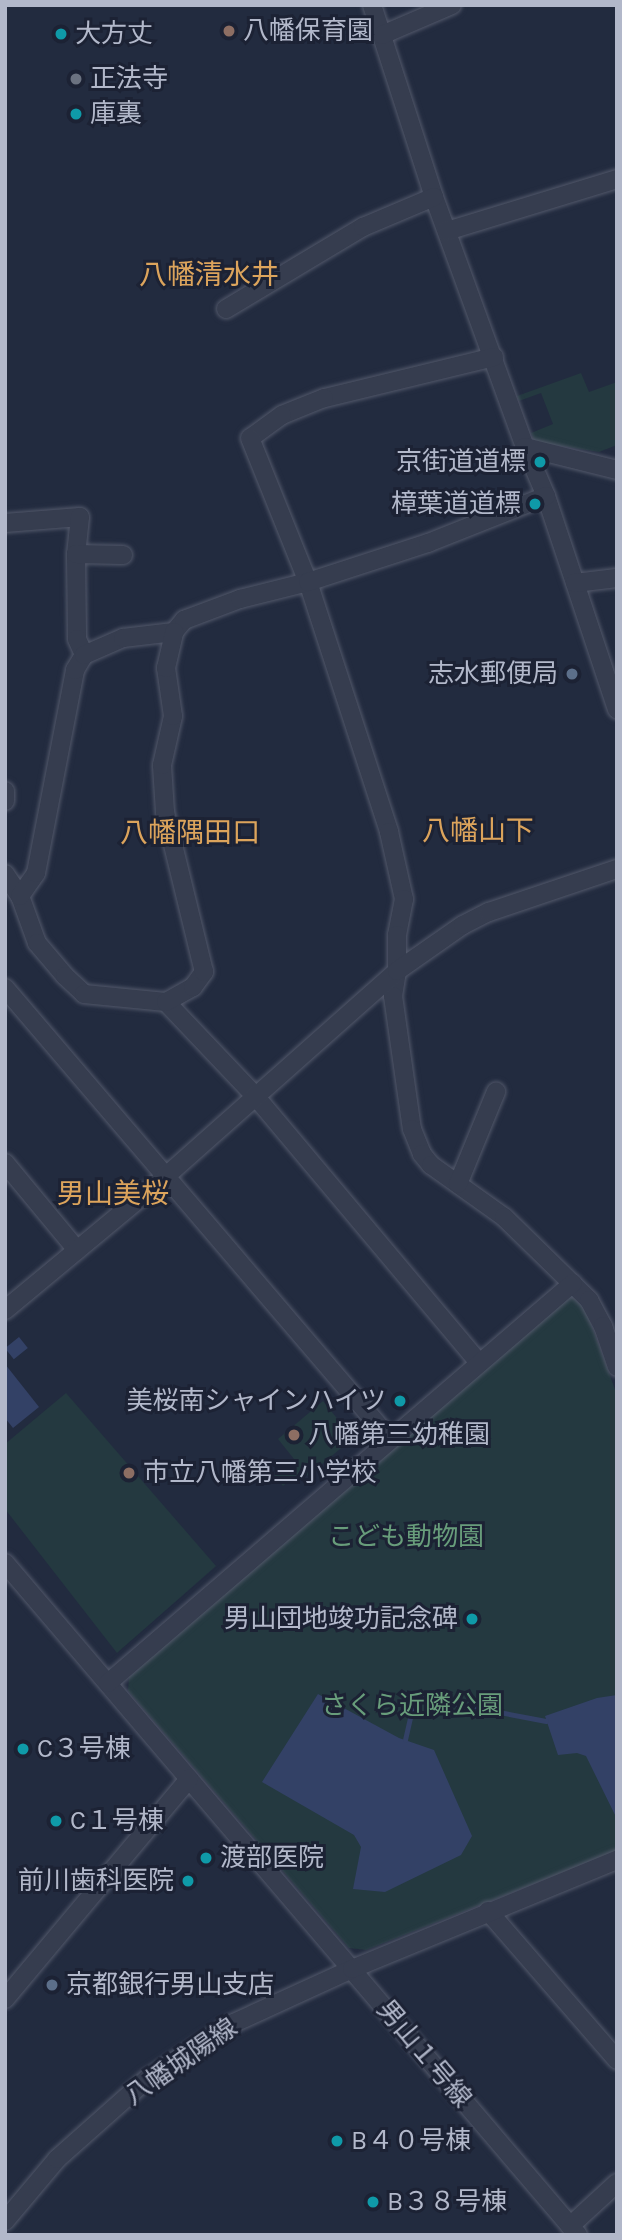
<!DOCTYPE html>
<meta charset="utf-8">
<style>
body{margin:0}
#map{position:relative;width:622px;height:2240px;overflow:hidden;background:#222b3f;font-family:Karla,"Noto Sans JP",sans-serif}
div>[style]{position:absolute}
.green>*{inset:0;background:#243940}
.water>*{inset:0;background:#334166;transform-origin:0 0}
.stream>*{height:4.5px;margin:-2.25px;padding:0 2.25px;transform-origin:2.25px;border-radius:2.25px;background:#334166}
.roads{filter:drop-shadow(0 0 2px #52586a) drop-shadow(0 0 2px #52586a)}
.minor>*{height:18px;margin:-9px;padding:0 9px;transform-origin:9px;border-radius:9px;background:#363d4f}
.dots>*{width:19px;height:19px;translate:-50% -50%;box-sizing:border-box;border:4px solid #1c2234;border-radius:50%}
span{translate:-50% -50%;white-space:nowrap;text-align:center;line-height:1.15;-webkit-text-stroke:6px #1c2234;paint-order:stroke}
.poi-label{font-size:26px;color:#b2b8ca}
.left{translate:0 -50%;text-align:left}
.right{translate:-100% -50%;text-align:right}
.park-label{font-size:26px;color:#689d7b}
.street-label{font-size:26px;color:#b2b8ca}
.neighbourhood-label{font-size:28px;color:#dca45c}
.frame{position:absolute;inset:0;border:7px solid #b2b8ca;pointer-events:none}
</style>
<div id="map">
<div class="green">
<i style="clip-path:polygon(581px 373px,589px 392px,617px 382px,617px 445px,599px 452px,535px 442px,531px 433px,553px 424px,541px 393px,519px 401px,517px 396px)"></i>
<i style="clip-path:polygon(567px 1296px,582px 1299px,617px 1395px,617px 1851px,366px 1950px,349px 1948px,128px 1691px,129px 1677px)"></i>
<i style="clip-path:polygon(66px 1393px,216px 1566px,117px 1653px,5px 1509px,5px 1444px)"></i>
<i style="clip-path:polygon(323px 1401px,353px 1438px,308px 1476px,303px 1470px,283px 1486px,274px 1476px,294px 1459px,278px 1439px)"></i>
</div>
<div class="water">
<i style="left:19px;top:1337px;width:14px;height:18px;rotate:51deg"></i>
<i style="clip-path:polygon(5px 1364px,39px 1407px,13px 1428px,5px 1418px)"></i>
<i style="clip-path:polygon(318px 1694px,399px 1738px,434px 1750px,472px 1836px,461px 1855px,385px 1892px,353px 1889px,361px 1847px,354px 1835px,262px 1782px)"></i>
<i style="clip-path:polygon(617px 1695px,617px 1819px,586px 1756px,577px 1753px,558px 1755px,545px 1716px,597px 1698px)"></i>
</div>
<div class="stream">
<i style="left:405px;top:1740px;width:45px;rotate:-77.2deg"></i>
<i style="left:415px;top:1696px;width:133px;rotate:10.8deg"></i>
</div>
<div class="roads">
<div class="minor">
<i style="left:372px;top:5px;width:202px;rotate:72.1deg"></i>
<i style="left:434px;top:197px;width:266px;rotate:70deg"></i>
<i style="left:525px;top:447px;width:53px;rotate:66.8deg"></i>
<i style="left:546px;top:496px;width:225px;rotate:71.6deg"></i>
<i style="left:382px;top:35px;width:76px;rotate:-23.2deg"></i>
<i style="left:447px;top:231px;width:178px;rotate:-17deg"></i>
<i style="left:226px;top:309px;width:160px;rotate:-30.9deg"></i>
<i style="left:363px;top:227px;width:77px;rotate:-22.9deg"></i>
<i style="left:494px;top:357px;width:175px;rotate:166.4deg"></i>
<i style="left:324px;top:398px;width:45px;rotate:158deg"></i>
<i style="left:282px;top:415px;width:39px;rotate:144deg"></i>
<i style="left:250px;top:438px;width:155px;rotate:68.1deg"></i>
<i style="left:308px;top:582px;width:263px;rotate:72deg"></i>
<i style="left:389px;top:832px;width:69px;rotate:77.4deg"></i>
<i style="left:404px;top:899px;width:37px;rotate:101deg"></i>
<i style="left:397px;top:935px;width:36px;rotate:90deg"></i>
<i style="left:397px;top:971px;width:25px;rotate:99deg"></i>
<i style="left:393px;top:996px;width:134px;rotate:81.9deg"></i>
<i style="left:412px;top:1129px;width:27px;rotate:68deg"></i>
<i style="left:422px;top:1154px;width:14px;rotate:51deg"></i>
<i style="left:431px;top:1165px;width:90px;rotate:35.5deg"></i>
<i style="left:504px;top:1217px;width:119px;rotate:44.3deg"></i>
<i style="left:589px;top:1300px;width:30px;rotate:62deg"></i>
<i style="left:603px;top:1326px;width:43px;rotate:71.1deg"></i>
<i style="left:525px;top:447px;width:95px;rotate:14deg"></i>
<i style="left:5px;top:523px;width:75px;rotate:-4.6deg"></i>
<i style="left:80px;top:517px;width:37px;rotate:96deg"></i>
<i style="left:76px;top:554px;width:85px;rotate:89.3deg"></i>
<i style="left:77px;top:639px;width:17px;rotate:66deg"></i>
<i style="left:76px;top:554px;width:47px;rotate:1.2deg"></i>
<i style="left:575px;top:583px;width:42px;rotate:-6.8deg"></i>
<i style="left:5px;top:791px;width:10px;rotate:90deg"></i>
<i style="left:5px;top:874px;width:27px;rotate:56deg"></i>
<i style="left:20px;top:896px;width:50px;rotate:70.1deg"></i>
<i style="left:37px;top:943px;width:43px;rotate:49.7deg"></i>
<i style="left:65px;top:976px;width:26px;rotate:43deg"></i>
<i style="left:84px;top:994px;width:82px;rotate:5.6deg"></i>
<i style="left:166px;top:1002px;width:131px;rotate:46.5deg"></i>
<i style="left:256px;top:1097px;width:347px;rotate:50deg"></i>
<i style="left:20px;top:896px;width:28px;rotate:-55deg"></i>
<i style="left:36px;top:873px;width:207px;rotate:-79.1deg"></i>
<i style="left:75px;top:670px;width:17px;rotate:-59deg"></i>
<i style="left:84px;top:655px;width:43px;rotate:-23.6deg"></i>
<i style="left:123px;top:638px;width:51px;rotate:-6.7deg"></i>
<i style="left:174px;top:632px;width:16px;rotate:-50deg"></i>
<i style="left:184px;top:620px;width:60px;rotate:-20.6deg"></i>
<i style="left:240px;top:599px;width:70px;rotate:-14deg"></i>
<i style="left:308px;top:582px;width:126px;rotate:-18deg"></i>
<i style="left:428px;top:543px;width:127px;rotate:-21.7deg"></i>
<i style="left:5px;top:988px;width:593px;rotate:49.51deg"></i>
<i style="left:166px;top:1002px;width:31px;rotate:-29deg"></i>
<i style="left:193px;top:987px;width:19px;rotate:-54deg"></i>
<i style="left:204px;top:972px;width:165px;rotate:-103.7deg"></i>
<i style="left:165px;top:812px;width:47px;rotate:-93.7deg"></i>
<i style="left:162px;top:765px;width:50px;rotate:-77.3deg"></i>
<i style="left:173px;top:716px;width:49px;rotate:-98.3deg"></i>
<i style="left:166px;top:668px;width:37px;rotate:-77deg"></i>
<i style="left:5px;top:1163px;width:113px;rotate:50.4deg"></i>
<i style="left:458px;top:1184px;width:100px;rotate:-67.6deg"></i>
<i style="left:5px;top:1310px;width:208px;rotate:-39.7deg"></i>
<i style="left:165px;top:1177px;width:310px;rotate:-41.6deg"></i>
<i style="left:397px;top:971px;width:80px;rotate:-34.9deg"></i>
<i style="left:463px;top:925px;width:29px;rotate:-27deg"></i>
<i style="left:489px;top:912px;width:135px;rotate:-18.6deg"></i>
<i style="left:5px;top:1563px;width:883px;rotate:49.55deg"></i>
<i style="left:108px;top:1683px;width:613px;rotate:-40.7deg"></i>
<i style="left:488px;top:1911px;width:197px;rotate:49.1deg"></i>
<i style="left:5px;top:1999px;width:287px;rotate:-50.1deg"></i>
<i style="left:5px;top:2221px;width:81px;rotate:-50deg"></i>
<i style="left:57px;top:2159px;width:120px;rotate:-41.6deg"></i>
<i style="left:147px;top:2079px;width:103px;rotate:-32.8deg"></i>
<i style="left:234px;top:2023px;width:130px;rotate:-24.6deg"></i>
<i style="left:352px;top:1969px;width:287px;rotate:-22.4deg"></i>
<i style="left:570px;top:2226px;width:64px;rotate:-42.5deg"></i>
</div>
</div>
<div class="dots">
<i style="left:229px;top:31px;background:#8d6e63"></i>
<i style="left:61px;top:34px;background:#0f9aa8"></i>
<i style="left:76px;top:79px;background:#6b7280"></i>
<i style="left:76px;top:114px;background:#0f9aa8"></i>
<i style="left:540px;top:462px;background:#0f9aa8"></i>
<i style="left:535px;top:504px;background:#0f9aa8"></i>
<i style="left:572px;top:674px;background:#5c6f8a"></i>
<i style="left:400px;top:1401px;background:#0f9aa8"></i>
<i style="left:294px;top:1435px;background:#8d6e63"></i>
<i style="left:129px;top:1473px;background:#8d6e63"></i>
<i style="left:472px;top:1619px;background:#0f9aa8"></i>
<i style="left:23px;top:1749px;background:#0f9aa8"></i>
<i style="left:56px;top:1821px;background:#0f9aa8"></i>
<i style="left:206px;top:1858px;background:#0f9aa8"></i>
<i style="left:188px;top:1881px;background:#0f9aa8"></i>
<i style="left:52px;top:1985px;background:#5c6f8a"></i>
<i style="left:337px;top:2141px;background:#0f9aa8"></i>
<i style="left:373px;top:2202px;background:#0f9aa8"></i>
</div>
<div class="poi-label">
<span class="left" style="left:243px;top:31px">八幡保育園</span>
<span class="left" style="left:75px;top:34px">大方丈</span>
<span class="left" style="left:90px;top:79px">正法寺</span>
<span class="left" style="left:90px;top:114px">庫裏</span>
<span class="right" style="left:526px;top:462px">京街道道標</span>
<span class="right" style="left:521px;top:504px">樟葉道道標</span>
<span class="right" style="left:558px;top:674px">志水郵便局</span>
<span class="right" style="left:386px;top:1401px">美桜南シャインハイツ</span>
<span class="left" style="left:308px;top:1435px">八幡第三幼稚園</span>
<span class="left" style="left:143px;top:1473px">市立八幡第三小学校</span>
<span class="right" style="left:458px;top:1619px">男山団地竣功記念碑</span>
<span class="left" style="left:37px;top:1749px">C３号棟</span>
<span class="left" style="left:70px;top:1821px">C１号棟</span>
<span class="left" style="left:220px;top:1858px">渡部医院</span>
<span class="right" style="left:174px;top:1881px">前川歯科医院</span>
<span class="left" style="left:66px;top:1985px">京都銀行男山支店</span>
<span class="left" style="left:351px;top:2141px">B４０号棟</span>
<span class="left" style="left:387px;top:2202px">B３８号棟</span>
</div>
<div class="park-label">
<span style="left:406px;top:1537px">こども動物園</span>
<span style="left:412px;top:1706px">さくら近隣公園</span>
</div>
<div class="street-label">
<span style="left:424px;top:2054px;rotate:50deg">男山１号線</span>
<span style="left:181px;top:2062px;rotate:-35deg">八幡城陽線</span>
</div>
<div class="neighbourhood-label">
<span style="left:209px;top:275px">八幡清水井</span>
<span style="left:478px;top:831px">八幡山下</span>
<span style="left:190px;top:833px">八幡隅田口</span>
<span style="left:113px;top:1194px">男山美桜</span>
</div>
<div class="frame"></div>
</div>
